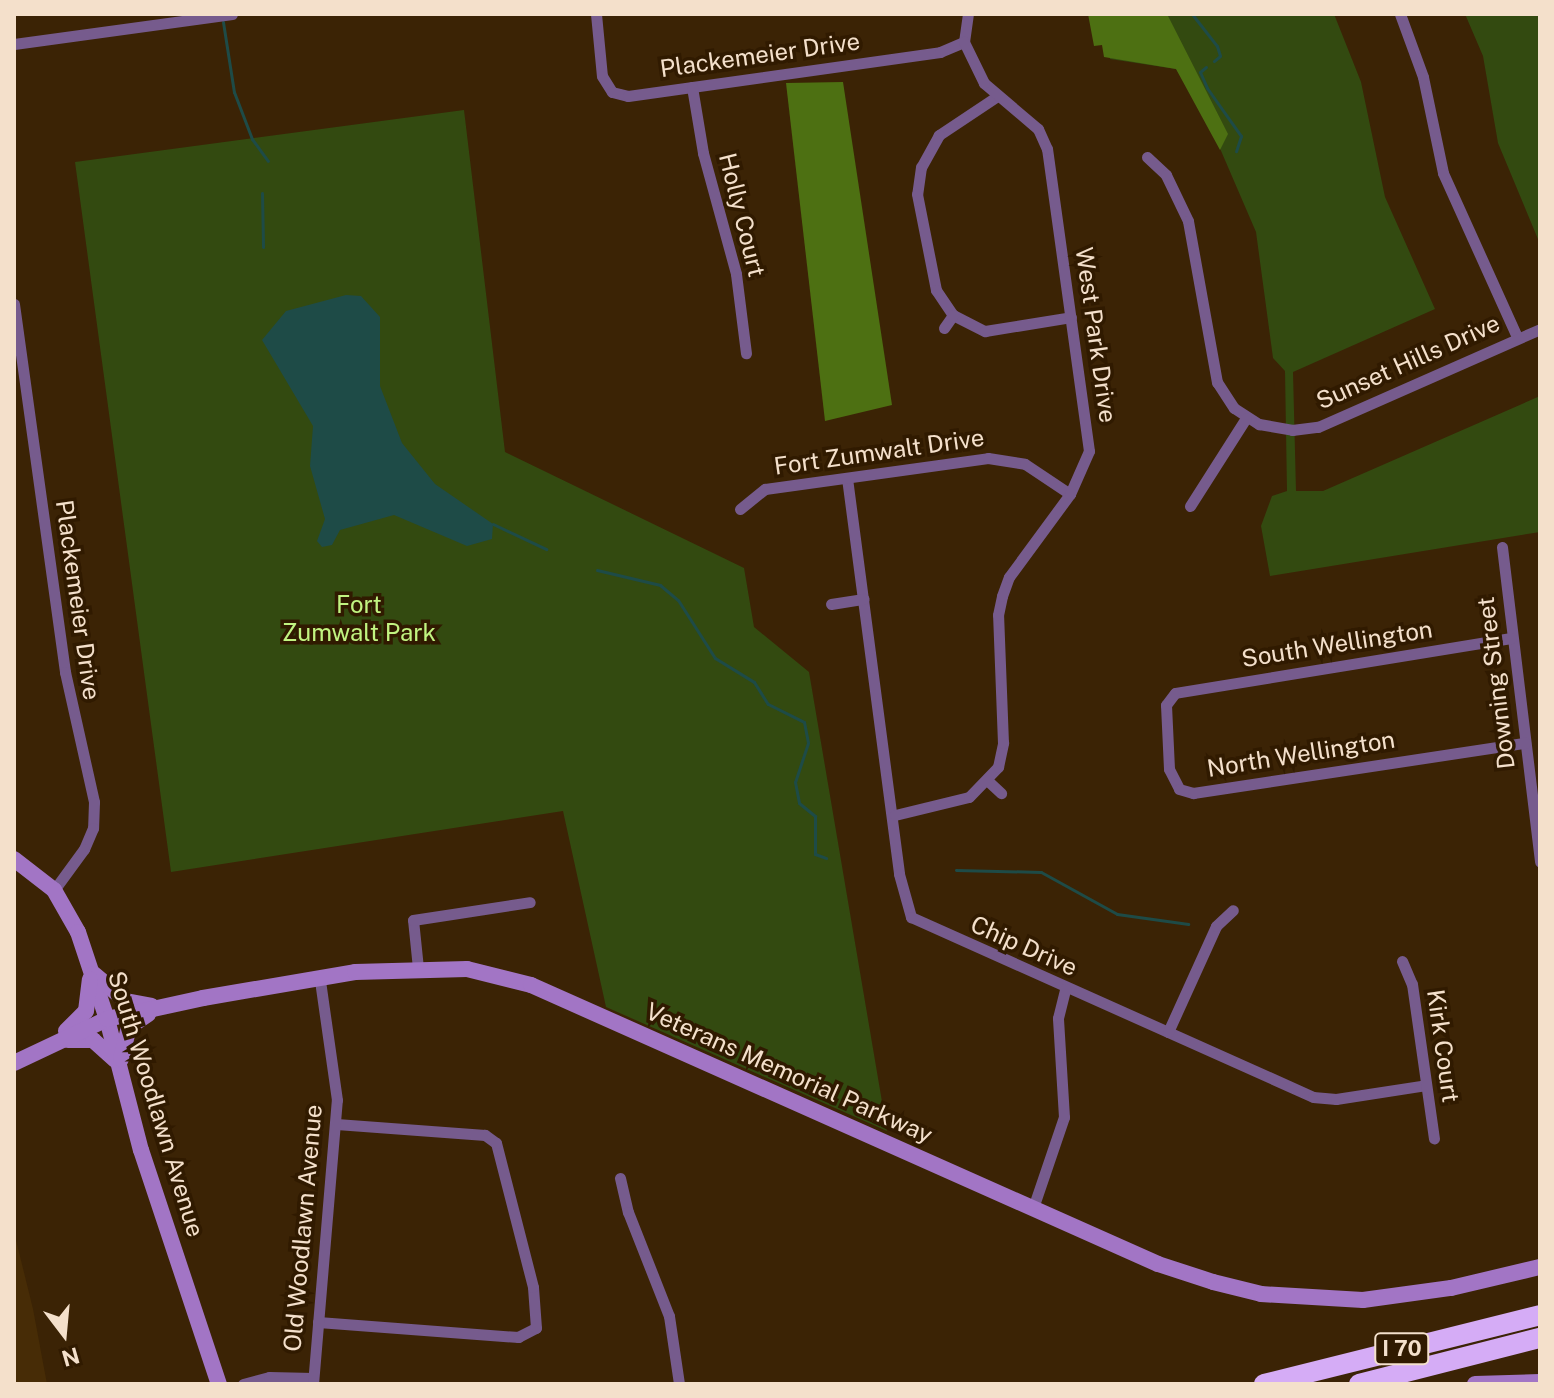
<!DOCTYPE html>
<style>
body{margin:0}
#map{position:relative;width:1554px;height:1398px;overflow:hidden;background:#3b2305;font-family:"Public Sans",sans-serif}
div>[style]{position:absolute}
.built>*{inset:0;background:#472c06}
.green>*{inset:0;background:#334a10}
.forest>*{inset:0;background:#4d7012}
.water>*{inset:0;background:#1e4b47}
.stream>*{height:3px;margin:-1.5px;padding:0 1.5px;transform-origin:1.5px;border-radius:1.5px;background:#1e4b47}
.street>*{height:11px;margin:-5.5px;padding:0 5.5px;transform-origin:5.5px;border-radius:5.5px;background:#765b8d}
.secondary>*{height:16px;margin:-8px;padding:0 8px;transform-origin:8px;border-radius:8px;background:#a275c5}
.highway>*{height:20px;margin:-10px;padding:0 10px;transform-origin:10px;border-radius:10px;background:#d5acf6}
span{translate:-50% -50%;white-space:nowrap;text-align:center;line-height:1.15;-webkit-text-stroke:7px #301a00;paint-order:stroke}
.shield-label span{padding:2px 6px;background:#301a00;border:2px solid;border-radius:6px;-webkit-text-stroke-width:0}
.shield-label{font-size:22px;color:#f4e0cb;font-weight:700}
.street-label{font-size:24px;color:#f4e0cb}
.park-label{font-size:24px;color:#c1f481}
.frame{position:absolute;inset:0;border:16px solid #f4e0cb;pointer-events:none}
.north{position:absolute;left:24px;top:1294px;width:80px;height:80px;-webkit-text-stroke:6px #301a00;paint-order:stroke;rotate:164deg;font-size:22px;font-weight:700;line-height:32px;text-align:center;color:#f4e0cb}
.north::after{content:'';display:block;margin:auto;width:28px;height:36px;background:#f4e0cb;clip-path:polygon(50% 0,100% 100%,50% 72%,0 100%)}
</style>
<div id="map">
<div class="built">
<i style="clip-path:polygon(14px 1232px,33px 1309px,47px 1384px,14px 1384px)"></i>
</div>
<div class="green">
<i style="clip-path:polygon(1107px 14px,1334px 14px,1361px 82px,1385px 197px,1435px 309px,1293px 372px,1296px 491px,1323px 491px,1540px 396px,1540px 532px,1270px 576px,1261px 526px,1272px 496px,1287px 491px,1285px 371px,1273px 358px,1256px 232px,1206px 116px,1176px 69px,1110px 59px)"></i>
<i style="clip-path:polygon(1465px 14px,1540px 14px,1540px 244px,1498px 143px,1483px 56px)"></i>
<i style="clip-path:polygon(464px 110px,505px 452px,744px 568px,754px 627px,809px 672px,887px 1131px,606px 1007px,563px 811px,171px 872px,75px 162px)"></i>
</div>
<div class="forest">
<i style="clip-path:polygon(1088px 14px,1167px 14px,1228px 134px,1220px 150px,1176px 69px,1104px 57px,1102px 45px,1094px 46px)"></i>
<i style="clip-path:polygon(843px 82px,892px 405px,825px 421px,786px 83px)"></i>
</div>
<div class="water">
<i style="clip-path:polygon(346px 295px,361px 296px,380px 317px,380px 386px,402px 443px,435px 484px,493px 524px,492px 539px,467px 546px,394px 515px,340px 530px,332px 545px,322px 547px,317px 541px,325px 519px,310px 466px,313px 426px,262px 340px,286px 311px)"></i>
</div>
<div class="stream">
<i style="left:1192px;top:14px;width:41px;rotate:52deg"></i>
<i style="left:1217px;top:46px;width:10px;rotate:73deg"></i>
<i style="left:1220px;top:56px;width:8px;rotate:140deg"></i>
<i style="left:223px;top:22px;width:71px;rotate:81.1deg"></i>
<i style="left:234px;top:92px;width:50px;rotate:69deg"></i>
<i style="left:252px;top:139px;width:27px;rotate:54deg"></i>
<i style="left:1206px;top:67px;width:8px;rotate:140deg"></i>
<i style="left:1200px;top:72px;width:17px;rotate:66deg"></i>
<i style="left:1207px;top:88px;width:59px;rotate:54.7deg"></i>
<i style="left:1241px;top:136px;width:16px;rotate:108deg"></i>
<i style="left:262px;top:193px;width:54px;rotate:88.9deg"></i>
<i style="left:493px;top:524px;width:59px;rotate:25.3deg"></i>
<i style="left:597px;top:570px;width:65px;rotate:13.4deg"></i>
<i style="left:660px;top:585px;width:23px;rotate:40deg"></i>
<i style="left:678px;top:600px;width:69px;rotate:57.5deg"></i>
<i style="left:715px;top:658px;width:46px;rotate:31.6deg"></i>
<i style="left:754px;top:682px;width:26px;rotate:58deg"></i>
<i style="left:768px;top:704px;width:40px;rotate:26.6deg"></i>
<i style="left:804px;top:722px;width:21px;rotate:79deg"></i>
<i style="left:808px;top:743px;width:41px;rotate:108.4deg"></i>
<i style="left:795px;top:782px;width:21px;rotate:79deg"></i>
<i style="left:799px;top:803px;width:21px;rotate:39deg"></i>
<i style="left:815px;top:816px;width:38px;rotate:90deg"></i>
<i style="left:815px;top:854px;width:12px;rotate:20deg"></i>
<i style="left:956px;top:870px;width:85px;rotate:1.3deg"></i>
<i style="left:1041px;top:872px;width:87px;rotate:28.9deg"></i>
<i style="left:1117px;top:914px;width:72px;rotate:8deg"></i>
</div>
<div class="street">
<i style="left:596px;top:14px;width:62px;rotate:84.5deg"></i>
<i style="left:602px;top:76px;width:19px;rotate:58deg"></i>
<i style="left:612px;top:92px;width:16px;rotate:14deg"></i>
<i style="left:628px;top:96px;width:315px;rotate:-8deg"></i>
<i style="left:940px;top:52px;width:26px;rotate:-23deg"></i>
<i style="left:964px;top:42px;width:28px;rotate:-82deg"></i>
<i style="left:1400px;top:14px;width:67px;rotate:69.9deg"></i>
<i style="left:1423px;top:77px;width:98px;rotate:78.2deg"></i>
<i style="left:1443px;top:173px;width:180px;rotate:65.7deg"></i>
<i style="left:14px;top:44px;width:220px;rotate:-7.8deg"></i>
<i style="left:692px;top:87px;width:67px;rotate:80.5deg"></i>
<i style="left:703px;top:153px;width:125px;rotate:74.7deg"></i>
<i style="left:736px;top:274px;width:80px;rotate:82.8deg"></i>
<i style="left:996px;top:97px;width:69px;rotate:146.3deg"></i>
<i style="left:939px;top:135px;width:37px;rotate:119deg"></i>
<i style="left:921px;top:167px;width:27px;rotate:98deg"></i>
<i style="left:917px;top:194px;width:98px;rotate:78.8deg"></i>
<i style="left:936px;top:290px;width:30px;rotate:56deg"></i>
<i style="left:953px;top:315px;width:36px;rotate:27deg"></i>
<i style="left:985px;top:331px;width:87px;rotate:-9.2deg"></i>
<i style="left:1147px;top:157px;width:26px;rotate:43deg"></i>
<i style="left:1166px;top:175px;width:51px;rotate:64.4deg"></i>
<i style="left:1188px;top:221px;width:164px;rotate:79.8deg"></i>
<i style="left:1217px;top:382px;width:31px;rotate:57deg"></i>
<i style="left:1234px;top:408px;width:30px;rotate:33deg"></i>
<i style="left:1259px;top:424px;width:34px;rotate:10deg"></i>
<i style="left:1292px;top:430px;width:26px;rotate:-7deg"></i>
<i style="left:1318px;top:427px;width:243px;rotate:-23.8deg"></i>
<i style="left:14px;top:304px;width:372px;rotate:82.1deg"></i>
<i style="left:65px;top:672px;width:133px;rotate:77.4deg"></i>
<i style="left:94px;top:802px;width:26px;rotate:92deg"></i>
<i style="left:93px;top:828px;width:23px;rotate:113deg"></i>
<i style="left:84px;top:849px;width:51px;rotate:126.2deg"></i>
<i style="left:944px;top:328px;width:16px;rotate:-55deg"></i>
<i style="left:847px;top:478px;width:399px;rotate:82.5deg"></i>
<i style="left:899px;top:874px;width:45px;rotate:74.4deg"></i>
<i style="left:911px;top:917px;width:440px;rotate:24.1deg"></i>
<i style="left:1313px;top:1097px;width:23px;rotate:5deg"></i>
<i style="left:1336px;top:1099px;width:91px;rotate:-8.8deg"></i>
<i style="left:1190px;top:506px;width:104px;rotate:-57.5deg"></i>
<i style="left:740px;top:509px;width:32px;rotate:-39deg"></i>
<i style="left:765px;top:489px;width:225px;rotate:-7.9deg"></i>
<i style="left:988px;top:458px;width:37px;rotate:9deg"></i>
<i style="left:1025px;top:464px;width:54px;rotate:33.7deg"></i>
<i style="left:1502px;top:547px;width:317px;rotate:83.1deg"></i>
<i style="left:831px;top:604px;width:33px;rotate:-9deg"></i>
<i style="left:1511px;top:638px;width:340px;rotate:170.7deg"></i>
<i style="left:1175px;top:693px;width:15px;rotate:127deg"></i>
<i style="left:1166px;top:705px;width:64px;rotate:87.3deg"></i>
<i style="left:1169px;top:769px;width:22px;rotate:63deg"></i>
<i style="left:1179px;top:789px;width:15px;rotate:16deg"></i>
<i style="left:1193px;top:793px;width:336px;rotate:-8.6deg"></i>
<i style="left:988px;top:781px;width:18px;rotate:43deg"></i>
<i style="left:895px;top:815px;width:76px;rotate:-13.7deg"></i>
<i style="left:969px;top:797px;width:42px;rotate:-46deg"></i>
<i style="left:998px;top:767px;width:25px;rotate:-78deg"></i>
<i style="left:1003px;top:743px;width:128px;rotate:-92.2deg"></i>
<i style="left:998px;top:615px;width:19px;rotate:-78deg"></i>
<i style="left:1002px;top:596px;width:20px;rotate:-70deg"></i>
<i style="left:1009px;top:577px;width:103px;rotate:-53.7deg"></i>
<i style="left:1070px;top:494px;width:47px;rotate:-66.2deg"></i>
<i style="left:1089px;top:451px;width:305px;rotate:-97.9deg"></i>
<i style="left:1047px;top:149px;width:22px;rotate:-114deg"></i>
<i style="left:1038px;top:129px;width:71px;rotate:-139.6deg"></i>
<i style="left:984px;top:83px;width:46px;rotate:-116deg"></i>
<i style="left:1402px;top:961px;width:25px;rotate:67deg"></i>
<i style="left:1412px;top:984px;width:156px;rotate:81.9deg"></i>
<i style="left:418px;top:968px;width:48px;rotate:-95.9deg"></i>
<i style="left:413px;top:920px;width:118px;rotate:-8.7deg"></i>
<i style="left:1168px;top:1032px;width:116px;rotate:-65.6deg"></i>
<i style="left:1216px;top:926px;width:23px;rotate:-43deg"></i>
<i style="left:620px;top:1178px;width:35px;rotate:77deg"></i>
<i style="left:628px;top:1212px;width:112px;rotate:68.5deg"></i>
<i style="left:669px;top:1316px;width:69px;rotate:81.6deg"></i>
<i style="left:1033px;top:1208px;width:96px;rotate:-71.2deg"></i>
<i style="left:1064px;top:1117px;width:99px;rotate:-93.5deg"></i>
<i style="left:1058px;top:1018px;width:30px;rotate:-76deg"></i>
<i style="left:318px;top:1322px;width:201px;rotate:4.3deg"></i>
<i style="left:518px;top:1337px;width:20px;rotate:-27deg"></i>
<i style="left:536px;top:1328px;width:41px;rotate:-94.2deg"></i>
<i style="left:533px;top:1287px;width:149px;rotate:-104.4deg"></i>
<i style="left:496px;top:1143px;width:14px;rotate:-144deg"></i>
<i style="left:485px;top:1135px;width:149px;rotate:-175.8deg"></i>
<i style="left:243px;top:1384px;width:27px;rotate:-15deg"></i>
<i style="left:269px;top:1377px;width:44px;rotate:1.3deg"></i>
<i style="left:313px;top:1384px;width:285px;rotate:-85.2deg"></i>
<i style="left:337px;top:1100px;width:121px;rotate:-98.1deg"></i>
</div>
<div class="secondary">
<i style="left:14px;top:859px;width:51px;rotate:37.8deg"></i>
<i style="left:54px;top:890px;width:48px;rotate:60.3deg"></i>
<i style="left:78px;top:932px;width:92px;rotate:71.6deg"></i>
<i style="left:107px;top:1019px;width:135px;rotate:75.5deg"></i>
<i style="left:141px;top:1150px;width:247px;rotate:71.6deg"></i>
<i style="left:94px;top:974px;width:42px;rotate:40.2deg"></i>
<i style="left:126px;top:1001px;width:26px;rotate:11deg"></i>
<i style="left:66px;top:1031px;width:28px;rotate:-45deg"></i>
<i style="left:86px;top:1011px;width:32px;rotate:-83deg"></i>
<i style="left:68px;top:1040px;width:25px"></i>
<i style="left:93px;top:1040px;width:30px;rotate:42deg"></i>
<i style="left:121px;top:1059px;width:33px;rotate:-76deg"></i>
<i style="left:129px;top:1027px;width:23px;rotate:-34deg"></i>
<i style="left:14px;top:1063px;width:103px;rotate:-25.3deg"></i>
<i style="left:107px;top:1019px;width:98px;rotate:-12.3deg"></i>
<i style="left:203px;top:998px;width:154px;rotate:-9.7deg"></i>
<i style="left:355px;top:972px;width:112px;rotate:-1.5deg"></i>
<i style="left:467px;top:969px;width:66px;rotate:14deg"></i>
<i style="left:531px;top:985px;width:686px;rotate:23.99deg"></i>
<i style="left:1158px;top:1264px;width:58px;rotate:18.1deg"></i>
<i style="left:1213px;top:1282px;width:49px;rotate:14deg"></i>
<i style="left:1261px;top:1294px;width:102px;rotate:3.4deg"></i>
<i style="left:1363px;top:1300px;width:89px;rotate:-7.8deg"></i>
<i style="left:1451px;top:1288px;width:91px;rotate:-13.3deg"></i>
<i style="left:1475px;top:1384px;width:65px;rotate:-1.8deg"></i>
</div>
<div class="highway">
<i style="left:1264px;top:1384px;width:284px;rotate:-14deg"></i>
<i style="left:1359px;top:1384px;width:187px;rotate:-14.3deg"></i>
</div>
<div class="shield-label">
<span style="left:1402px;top:1349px">I 70</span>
</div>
<div class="street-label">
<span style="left:760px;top:55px;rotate:-8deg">Plackemeier Drive</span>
<span style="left:742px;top:215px;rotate:76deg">Holly Court</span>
<span style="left:1096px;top:335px;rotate:82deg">West Park Drive</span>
<span style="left:1408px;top:362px;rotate:-24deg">Sunset Hills Drive</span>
<span style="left:879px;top:452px;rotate:-8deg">Fort Zumwalt Drive</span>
<span style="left:78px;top:600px;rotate:82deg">Plackemeier Drive</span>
<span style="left:1337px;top:644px;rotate:-9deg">South Wellington</span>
<span style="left:1496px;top:683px;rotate:-97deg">Downing Street</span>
<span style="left:1301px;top:754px;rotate:-9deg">North Wellington</span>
<span style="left:1024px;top:946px;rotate:24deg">Chip Drive</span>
<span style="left:1443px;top:1046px;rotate:82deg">Kirk Court</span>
<span style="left:789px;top:1073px;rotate:24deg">Veterans Memorial Parkway</span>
<span style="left:156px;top:1104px;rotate:73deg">South Woodlawn Avenue</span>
<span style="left:303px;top:1228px;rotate:-85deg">Old Woodlawn Avenue</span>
</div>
<div class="park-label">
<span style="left:359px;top:619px">Fort<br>Zumwalt Park</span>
</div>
<div class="frame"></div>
<div class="north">N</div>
</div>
